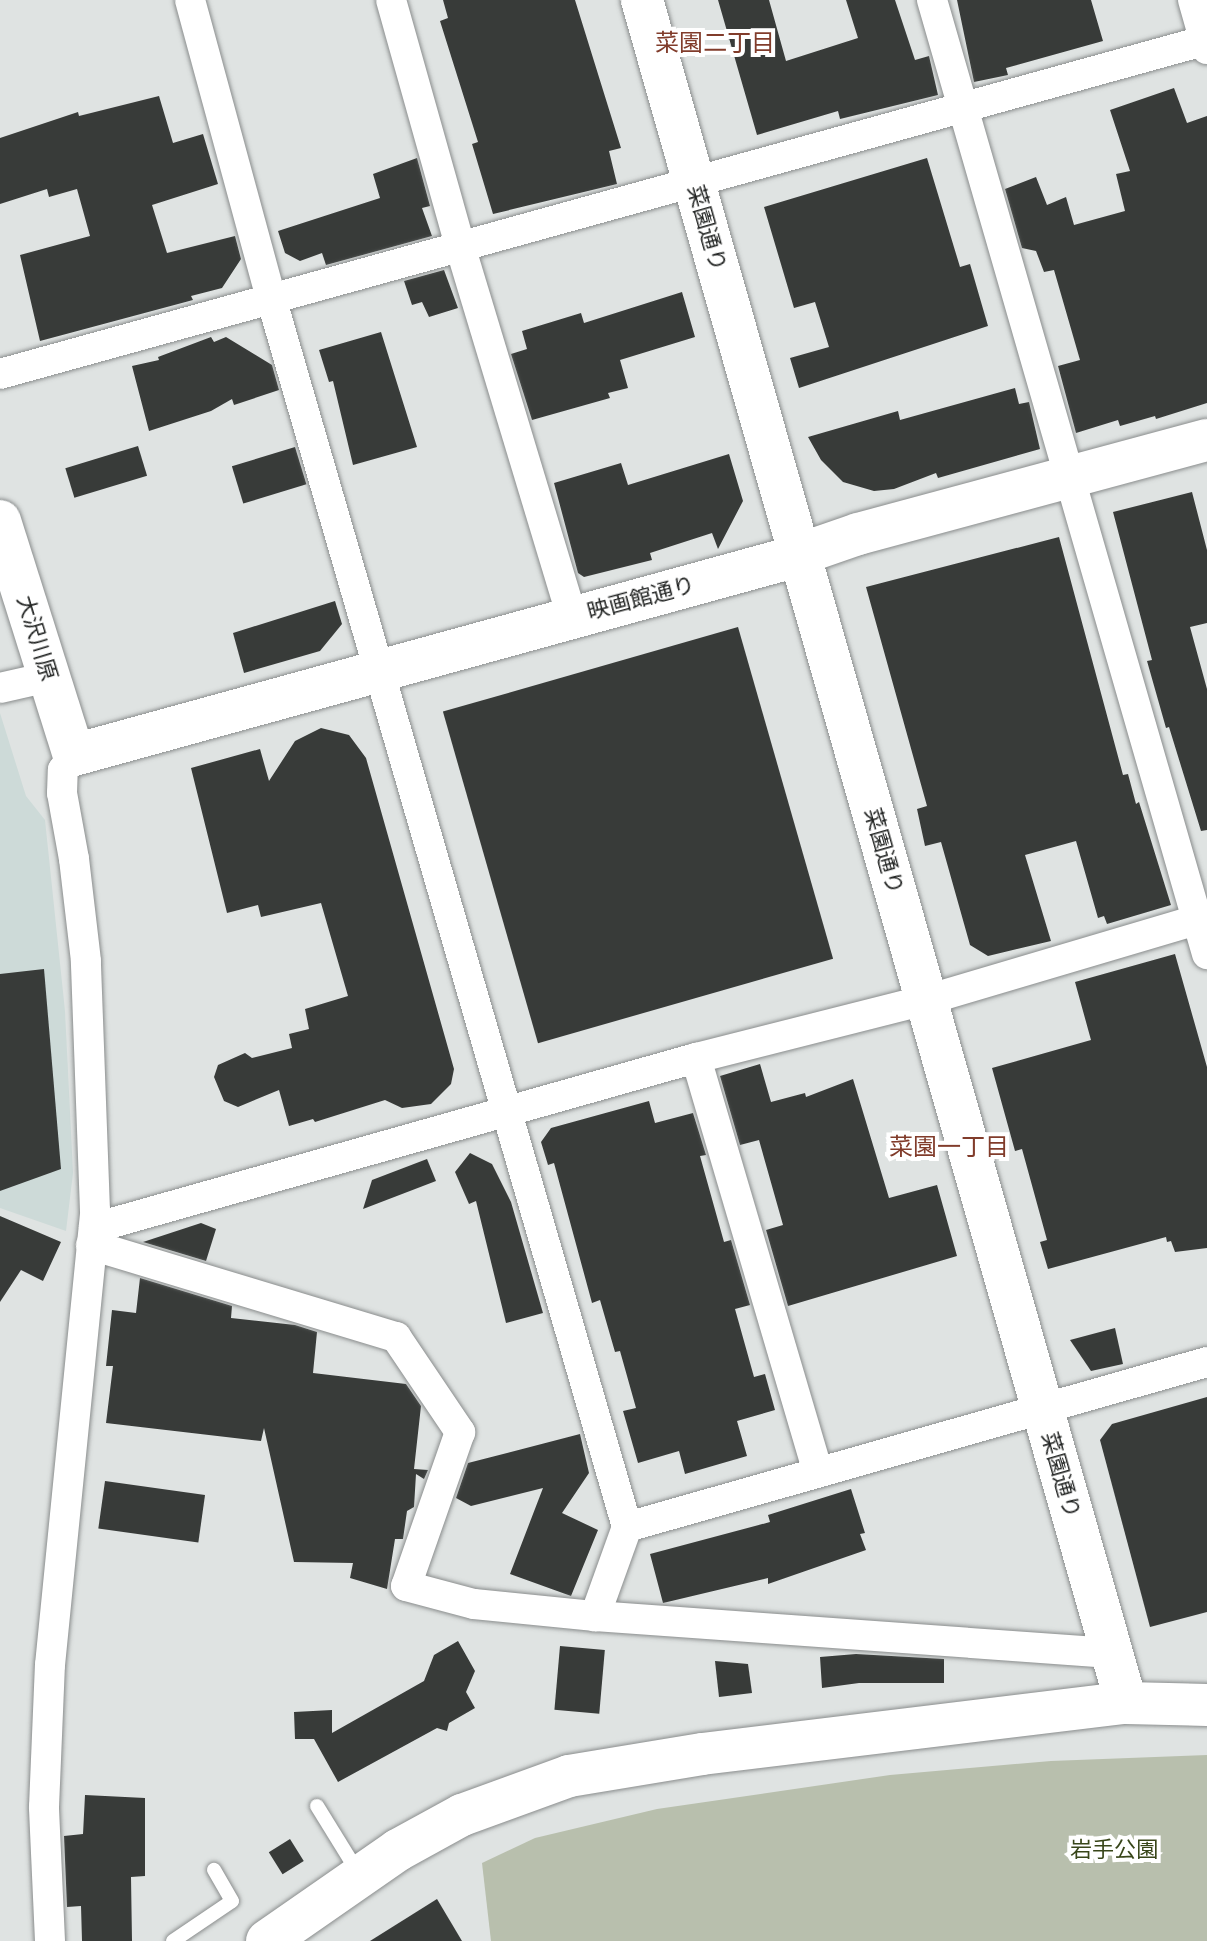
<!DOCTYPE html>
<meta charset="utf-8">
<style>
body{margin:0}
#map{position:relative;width:1207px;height:1941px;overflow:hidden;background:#dfe3e2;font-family:Jost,"Noto Sans JP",sans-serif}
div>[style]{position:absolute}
.built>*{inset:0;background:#cddad8}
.green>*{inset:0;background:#b8bfad}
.building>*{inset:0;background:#383b39;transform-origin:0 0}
.roads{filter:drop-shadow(0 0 2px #8a8d8d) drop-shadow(0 0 2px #8a8d8d)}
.lane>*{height:14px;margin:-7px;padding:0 7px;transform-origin:7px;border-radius:7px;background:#fff}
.street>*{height:30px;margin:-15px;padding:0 15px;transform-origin:15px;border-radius:15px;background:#fff}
.secondary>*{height:42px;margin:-21px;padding:0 21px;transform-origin:21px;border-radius:21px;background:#fff}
span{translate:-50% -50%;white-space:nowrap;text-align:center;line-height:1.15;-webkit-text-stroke:8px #fff;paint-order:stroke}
.street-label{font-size:22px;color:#222423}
.park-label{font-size:22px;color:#384619}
.neighbourhood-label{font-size:24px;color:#813c2b}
</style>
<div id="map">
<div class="built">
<i style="clip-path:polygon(0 713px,26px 796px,45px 820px,65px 1011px,73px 1173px,66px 1231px,0 1208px)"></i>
</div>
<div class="green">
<i style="clip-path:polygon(1207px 1755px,1207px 1941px,491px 1941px,482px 1863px,535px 1838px,657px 1809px,890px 1775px,1051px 1761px)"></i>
</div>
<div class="building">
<i style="clip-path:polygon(443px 0,575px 0,621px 148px,609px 151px,617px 184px,493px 214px,472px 144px,478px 142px,440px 21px,448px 18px)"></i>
<i style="clip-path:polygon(718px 0,769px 0,786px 61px,858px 38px,846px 0,895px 0,915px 60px,929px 56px,938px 95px,840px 119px,838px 111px,757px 135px)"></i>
<i style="clip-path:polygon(957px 0,1091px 0,1103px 41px,1006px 68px,1008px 75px,974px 82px)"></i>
<i style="clip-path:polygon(1174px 88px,1187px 123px,1207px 116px,1207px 403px,1156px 419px,1155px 416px,1120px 426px,1118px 420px,1076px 433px,1058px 366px,1080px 360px,1054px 270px,1044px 272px,1036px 251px,1022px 248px,1005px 189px,1036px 177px,1047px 205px,1066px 197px,1074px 225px,1125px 211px,1116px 174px,1130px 171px,1110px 110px)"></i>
<i style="clip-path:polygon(159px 96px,173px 143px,203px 134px,218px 184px,152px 205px,167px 253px,235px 236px,241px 259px,222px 288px,191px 296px,193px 300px,40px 341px,20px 255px,90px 236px,77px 189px,49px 197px,47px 189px,0 204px,0 138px,78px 112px,79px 116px)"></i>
<i style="clip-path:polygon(417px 158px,430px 206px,422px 208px,432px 236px,326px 265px,322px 253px,300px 261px,285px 253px,278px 231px,380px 198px,373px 174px)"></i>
<i style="clip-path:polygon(927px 158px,960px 267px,970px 264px,988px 326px,799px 388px,790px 358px,829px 347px,815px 302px,794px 308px,764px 207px)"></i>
<i style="clip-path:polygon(444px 270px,458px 308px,429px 317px,422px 302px,412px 305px,404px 281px)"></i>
<i style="clip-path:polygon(682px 292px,695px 337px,620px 360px,628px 388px,608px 393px,610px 398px,532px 420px,511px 354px,527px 349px,522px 331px,581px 313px,584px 323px)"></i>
<i style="clip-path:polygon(381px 332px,417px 447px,353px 465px,333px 381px,329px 382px,319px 350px)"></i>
<i style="clip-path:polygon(211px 337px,214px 342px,226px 337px,272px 365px,279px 390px,234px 405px,232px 399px,211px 411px,149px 431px,132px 366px,159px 360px,158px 357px)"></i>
<i style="clip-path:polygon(1015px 388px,1019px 404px,1029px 402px,1040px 449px,938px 478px,936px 473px,894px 489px,874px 491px,843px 482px,821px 460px,808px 437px,898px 411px,900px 420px)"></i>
<i style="left:138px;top:446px;width:31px;height:76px;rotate:73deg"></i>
<i style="left:295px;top:447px;width:39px;height:66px;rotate:73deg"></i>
<i style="clip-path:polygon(729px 454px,743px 501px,718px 549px,712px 533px,650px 553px,652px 560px,584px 577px,578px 573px,554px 483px,621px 463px,628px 485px)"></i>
<i style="clip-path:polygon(1192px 492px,1207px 550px,1207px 623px,1190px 627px,1207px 689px,1207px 830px,1201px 831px,1169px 727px,1166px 728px,1147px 661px,1152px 660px,1113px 512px)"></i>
<i style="clip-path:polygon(1059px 537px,1123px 775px,1128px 774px,1136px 804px,1139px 802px,1171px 905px,1107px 924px,1104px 916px,1098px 918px,1076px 841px,1025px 855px,1051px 941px,988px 956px,970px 945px,941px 842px,925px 846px,917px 809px,927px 806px,866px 587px)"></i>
<i style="clip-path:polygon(335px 601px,342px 624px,320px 651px,244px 673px,233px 633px)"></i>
<i style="left:738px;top:627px;width:345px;height:307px;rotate:74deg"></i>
<i style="clip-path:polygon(321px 728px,349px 735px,366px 758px,454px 1069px,451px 1084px,431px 1104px,402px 1108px,385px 1100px,315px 1122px,313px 1119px,289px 1126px,279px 1090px,238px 1107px,224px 1101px,214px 1077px,218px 1065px,245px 1053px,252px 1058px,292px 1048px,289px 1034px,309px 1029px,305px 1009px,348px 996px,321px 903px,261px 917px,258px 905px,227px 913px,191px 768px,260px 749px,269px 781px,295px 741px)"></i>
<i style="clip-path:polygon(1175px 954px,1207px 1067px,1207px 1248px,1175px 1252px,1171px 1241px,1167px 1242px,1166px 1237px,1048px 1269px,1040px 1242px,1047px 1240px,1022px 1149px,1015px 1151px,992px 1068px,1091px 1040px,1075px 982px)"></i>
<i style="clip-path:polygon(44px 969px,61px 1169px,0 1191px,0 974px)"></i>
<i style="clip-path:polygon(760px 1064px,771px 1102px,805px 1093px,806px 1097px,853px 1079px,889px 1198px,937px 1185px,957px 1256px,788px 1306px,766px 1230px,783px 1225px,759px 1140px,740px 1145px,720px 1076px)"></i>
<i style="clip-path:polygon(649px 1101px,655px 1123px,693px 1113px,706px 1155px,700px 1156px,724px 1242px,731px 1240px,750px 1305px,735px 1309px,754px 1377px,765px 1374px,775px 1410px,737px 1421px,747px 1456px,685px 1474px,679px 1451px,638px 1463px,623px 1411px,636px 1408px,620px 1351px,615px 1352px,600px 1300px,592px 1303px,554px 1163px,548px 1165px,541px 1142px,551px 1128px)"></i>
<i style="clip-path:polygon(470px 1153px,492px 1164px,511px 1202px,543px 1313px,506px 1323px,476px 1201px,469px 1204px,455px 1172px)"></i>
<i style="clip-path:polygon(427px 1159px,436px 1181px,363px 1209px,372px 1180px)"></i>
<i style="clip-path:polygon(0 1216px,61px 1242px,43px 1281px,21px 1270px,0 1302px)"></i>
<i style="clip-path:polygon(201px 1223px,216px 1229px,206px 1261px,143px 1242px)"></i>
<i style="clip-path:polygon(140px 1278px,232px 1306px,231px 1318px,295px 1325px,317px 1332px,313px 1373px,406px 1384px,421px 1406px,414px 1469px,428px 1470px,424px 1479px,416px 1474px,414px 1507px,407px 1511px,403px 1539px,395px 1539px,387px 1589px,350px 1578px,353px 1563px,294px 1562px,264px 1428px,261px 1441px,106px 1423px,113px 1366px,106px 1366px,112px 1310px,136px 1313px)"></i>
<i style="clip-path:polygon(1115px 1328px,1123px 1364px,1091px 1371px,1070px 1340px)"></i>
<i style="clip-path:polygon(1207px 1397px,1207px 1612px,1150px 1627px,1100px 1440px,1112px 1424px)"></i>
<i style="clip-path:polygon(580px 1434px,589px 1473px,562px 1513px,598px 1530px,571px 1596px,510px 1574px,543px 1488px,471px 1506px,456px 1498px,468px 1463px)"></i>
<i style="left:105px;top:1481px;width:101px;height:48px;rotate:8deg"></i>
<i style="clip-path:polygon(851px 1489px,865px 1533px,860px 1534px,866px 1550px,768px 1584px,768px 1578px,663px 1603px,650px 1554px,770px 1522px,768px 1515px)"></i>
<i style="clip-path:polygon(458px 1641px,475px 1671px,466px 1692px,475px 1708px,449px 1723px,447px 1731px,437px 1728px,338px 1782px,314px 1739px,295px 1739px,294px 1712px,332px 1710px,332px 1733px,424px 1681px,434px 1655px)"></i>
<i style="left:560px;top:1646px;width:45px;height:64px;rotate:5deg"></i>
<i style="clip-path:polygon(856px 1654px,944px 1659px,944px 1683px,859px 1683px,822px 1688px,820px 1657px)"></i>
<i style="clip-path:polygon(715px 1661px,748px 1664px,752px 1693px,719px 1697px)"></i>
<i style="clip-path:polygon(85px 1795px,145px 1798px,145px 1876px,131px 1877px,132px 1941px,82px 1941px,81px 1906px,67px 1907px,64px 1836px,83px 1834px)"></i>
<i style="left:290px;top:1839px;width:26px;height:25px;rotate:58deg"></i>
<i style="clip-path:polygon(437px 1899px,462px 1941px,370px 1941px)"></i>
</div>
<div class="roads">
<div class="lane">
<i style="left:317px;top:1806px;width:80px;rotate:58.3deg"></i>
<i style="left:173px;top:1941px;width:71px;rotate:-34.1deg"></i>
<i style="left:232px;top:1901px;width:36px;rotate:-120deg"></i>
</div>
<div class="street">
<i style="left:190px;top:0;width:312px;rotate:74.8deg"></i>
<i style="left:272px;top:301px;width:1276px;rotate:73.85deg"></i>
<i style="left:627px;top:1527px;width:95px;rotate:109.8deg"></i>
<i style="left:391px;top:0;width:255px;rotate:74.3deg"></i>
<i style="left:460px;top:246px;width:388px;rotate:73.2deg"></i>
<i style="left:932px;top:0;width:993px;rotate:73.92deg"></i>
<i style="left:1193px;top:0;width:51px;rotate:74.1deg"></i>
<i style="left:0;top:374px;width:1252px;rotate:-15.47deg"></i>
<i style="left:0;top:688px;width:50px;rotate:-12.7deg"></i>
<i style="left:696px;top:1058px;width:432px;rotate:73.6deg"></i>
<i style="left:94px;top:1228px;width:626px;rotate:-15.77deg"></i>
<i style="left:696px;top:1058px;width:237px;rotate:-14.2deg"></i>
<i style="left:926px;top:1000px;width:293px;rotate:-16.5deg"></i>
<i style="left:91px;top:1245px;width:319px;rotate:16.8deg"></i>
<i style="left:396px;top:1337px;width:115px;rotate:56deg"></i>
<i style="left:460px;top:1432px;width:163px;rotate:109.3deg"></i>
<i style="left:406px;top:1586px;width:70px;rotate:14.8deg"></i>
<i style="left:474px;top:1604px;width:122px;rotate:5.7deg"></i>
<i style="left:595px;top:1616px;width:517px;rotate:4.1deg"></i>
<i style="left:627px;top:1527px;width:603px;rotate:-15.88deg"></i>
<i style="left:50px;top:1941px;width:134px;rotate:-92.6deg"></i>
<i style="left:44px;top:1807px;width:142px;rotate:-87.6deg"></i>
<i style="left:50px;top:1665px;width:456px;rotate:-84.3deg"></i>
<i style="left:95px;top:1211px;width:250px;rotate:-92.1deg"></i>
<i style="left:86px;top:961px;width:103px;rotate:-96.7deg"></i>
<i style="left:74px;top:859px;width:67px;rotate:-100.3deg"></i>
<i style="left:62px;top:793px;width:23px;rotate:-88deg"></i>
<i style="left:63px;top:770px;width:19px;rotate:-54deg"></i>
</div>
<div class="secondary">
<i style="left:642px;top:0;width:1770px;rotate:74.13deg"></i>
<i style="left:0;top:521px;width:245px;rotate:72.5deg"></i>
<i style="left:74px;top:755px;width:735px;rotate:-15.38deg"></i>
<i style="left:783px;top:560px;width:79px;rotate:-19.1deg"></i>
<i style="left:858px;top:534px;width:361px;rotate:-15.1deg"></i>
<i style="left:267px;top:1941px;width:160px;rotate:-34.8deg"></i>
<i style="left:398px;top:1850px;width:73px;rotate:-28.7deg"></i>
<i style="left:462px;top:1815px;width:114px;rotate:-20deg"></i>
<i style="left:569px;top:1776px;width:135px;rotate:-9.4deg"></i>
<i style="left:702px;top:1754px;width:427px;rotate:-6.9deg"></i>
<i style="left:1126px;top:1703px;width:81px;rotate:1.4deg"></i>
</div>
</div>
<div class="street-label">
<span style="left:707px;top:228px;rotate:74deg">菜園通り</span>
<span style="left:641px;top:598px;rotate:-15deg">映画館通り</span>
<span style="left:37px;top:638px;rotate:73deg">大沢川原</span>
<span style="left:884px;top:851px;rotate:74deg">菜園通り</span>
<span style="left:1061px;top:1475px;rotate:74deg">菜園通り</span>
</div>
<div class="park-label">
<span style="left:1114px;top:1850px">岩手公園</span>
</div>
<div class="neighbourhood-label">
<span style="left:715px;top:43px">菜園二丁目</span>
<span style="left:949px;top:1147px">菜園一丁目</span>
</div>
</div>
